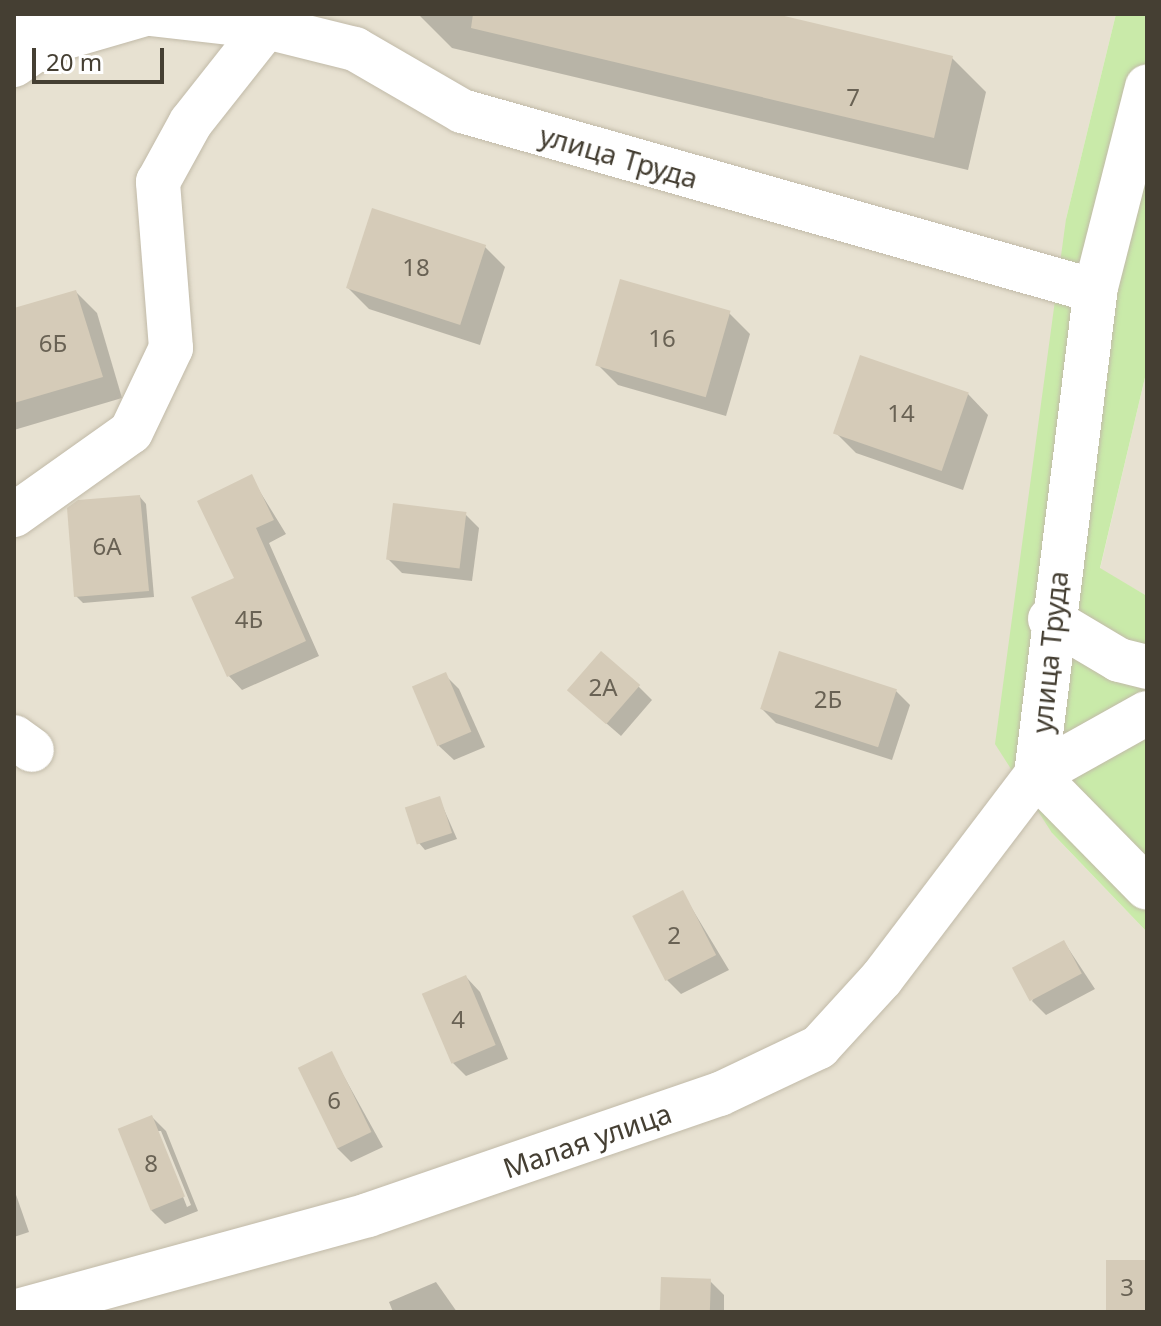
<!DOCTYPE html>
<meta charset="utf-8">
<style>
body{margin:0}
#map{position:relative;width:1161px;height:1326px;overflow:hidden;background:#f3efe3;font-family:"Noto Sans",sans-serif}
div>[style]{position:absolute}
.residential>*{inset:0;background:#e7e1d1}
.green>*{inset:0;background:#c9eaa9}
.shadow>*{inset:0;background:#0003}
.building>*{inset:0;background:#d5cbb8;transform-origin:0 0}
.roads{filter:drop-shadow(0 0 2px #c1baa8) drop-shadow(0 0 2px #c1baa8)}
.minor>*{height:44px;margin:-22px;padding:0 22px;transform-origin:22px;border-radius:22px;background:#fff}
span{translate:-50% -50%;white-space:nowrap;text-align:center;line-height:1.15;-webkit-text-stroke:6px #fff;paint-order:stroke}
.number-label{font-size:24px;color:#696254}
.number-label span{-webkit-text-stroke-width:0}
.street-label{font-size:28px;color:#453f33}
.frame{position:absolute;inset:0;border:16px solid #453f33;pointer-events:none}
.scale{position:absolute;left:32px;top:48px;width:132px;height:36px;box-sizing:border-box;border:4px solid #453f33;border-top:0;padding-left:10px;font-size:24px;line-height:28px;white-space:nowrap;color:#453f33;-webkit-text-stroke:6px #fff;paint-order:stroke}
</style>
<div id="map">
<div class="residential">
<i style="clip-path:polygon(14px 14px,1116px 14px,1066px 219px,1052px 833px,1147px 932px,1147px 1312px,14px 1312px)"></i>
<i style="clip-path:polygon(1147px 369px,1147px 596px,1100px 569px)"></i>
</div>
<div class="green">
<i style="clip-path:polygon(1116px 14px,1147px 14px,1147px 369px,1100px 568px,1147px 596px,1147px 932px,1052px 833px,995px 744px,1066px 219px)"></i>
</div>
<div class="shadow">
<i style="clip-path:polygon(418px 14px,767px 14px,952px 58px,986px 92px,968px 170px,452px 48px)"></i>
<i style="clip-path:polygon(485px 247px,505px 267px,480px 345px,369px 309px,348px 288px)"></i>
<i style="clip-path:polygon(76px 292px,97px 313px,122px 398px,14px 430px,14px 310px)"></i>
<i style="clip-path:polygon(729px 313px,750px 334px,726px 416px,618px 385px,597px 364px)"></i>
<i style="clip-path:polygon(968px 394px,988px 415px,963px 490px,856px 453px,835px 432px)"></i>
<i style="clip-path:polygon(251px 477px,286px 534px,269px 543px,319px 656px,242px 690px,228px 675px)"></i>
<i style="clip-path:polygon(140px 497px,146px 504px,154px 597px,83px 603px,76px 596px)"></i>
<i style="clip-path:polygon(465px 514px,479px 528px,472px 581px,402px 573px,388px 559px)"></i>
<i style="clip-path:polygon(445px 675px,459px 689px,485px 747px,454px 760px,439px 746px)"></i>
<i style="clip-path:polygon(638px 686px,652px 700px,621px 736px,584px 704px)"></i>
<i style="clip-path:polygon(896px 691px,910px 705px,892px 760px,776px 723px,762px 709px)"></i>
<i style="clip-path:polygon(439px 798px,457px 839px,425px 850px,419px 843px)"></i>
<i style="clip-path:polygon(682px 892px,729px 970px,681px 994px,667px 980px)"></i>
<i style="clip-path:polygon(1064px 942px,1095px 989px,1046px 1015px,1032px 1001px)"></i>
<i style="clip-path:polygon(466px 977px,480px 992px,508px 1059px,466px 1076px,452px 1062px)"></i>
<i style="clip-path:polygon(331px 1053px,383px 1147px,351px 1162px,337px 1148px)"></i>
<i style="clip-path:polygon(evenodd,152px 1117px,166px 1131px,198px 1211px,165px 1224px,151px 1210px,152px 1117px,157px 1131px,161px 1131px,191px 1205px,187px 1207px,157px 1131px)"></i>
<i style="clip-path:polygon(14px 1189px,29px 1232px,14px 1237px)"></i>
<i style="clip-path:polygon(710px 1281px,724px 1295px,724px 1312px,662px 1312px)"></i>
<i style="clip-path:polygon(436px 1282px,457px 1312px,393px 1312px,389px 1302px)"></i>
</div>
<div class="building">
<i style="clip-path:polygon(473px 14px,776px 14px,953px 56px,934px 138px,471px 28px)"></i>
<i style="left:372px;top:208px;width:120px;height:84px;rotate:18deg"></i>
<i style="left:620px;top:279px;width:115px;height:90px;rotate:16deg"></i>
<i style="clip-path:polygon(76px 290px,103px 377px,14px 403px,14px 308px)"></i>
<i style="left:860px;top:355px;width:115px;height:83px;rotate:19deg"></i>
<i style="clip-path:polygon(252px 474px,274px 520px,256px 528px,306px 641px,227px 677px,191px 597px,234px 578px,197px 501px)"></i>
<i style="clip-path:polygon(140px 495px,149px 591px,74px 597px,67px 508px,78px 500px)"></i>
<i style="left:393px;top:503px;width:74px;height:57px;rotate:7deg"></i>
<i style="left:601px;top:651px;width:52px;height:52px;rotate:41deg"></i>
<i style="left:779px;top:651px;width:124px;height:61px;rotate:18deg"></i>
<i style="left:446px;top:672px;width:65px;height:37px;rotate:67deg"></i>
<i style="left:440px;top:796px;width:39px;height:37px;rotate:72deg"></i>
<i style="left:683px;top:890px;width:73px;height:57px;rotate:63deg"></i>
<i style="left:1064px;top:940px;width:38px;height:59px;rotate:62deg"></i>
<i style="left:466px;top:975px;width:76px;height:48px;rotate:67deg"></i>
<i style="left:332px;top:1051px;width:90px;height:38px;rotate:64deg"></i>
<i style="left:152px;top:1115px;width:88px;height:37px;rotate:68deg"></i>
<i style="left:1147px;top:1260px;width:52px;height:41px;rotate:90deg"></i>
<i style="left:661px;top:1277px;width:50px;height:35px;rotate:2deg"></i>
</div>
<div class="roads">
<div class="minor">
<i style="left:150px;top:14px;width:117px;rotate:6.4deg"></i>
<i style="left:266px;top:27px;width:92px;rotate:13.9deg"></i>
<i style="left:355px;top:49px;width:124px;rotate:30.1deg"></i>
<i style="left:462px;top:111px;width:658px;rotate:15.87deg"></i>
<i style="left:14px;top:16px;width:32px;rotate:-4deg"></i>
<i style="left:14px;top:65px;width:39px;rotate:-35deg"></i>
<i style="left:46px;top:43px;width:103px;rotate:-16.3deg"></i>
<i style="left:14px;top:515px;width:143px;rotate:-35.4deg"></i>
<i style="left:131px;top:432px;width:93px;rotate:-64.5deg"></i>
<i style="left:171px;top:348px;width:167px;rotate:-94.5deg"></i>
<i style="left:158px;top:182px;width:68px;rotate:-61.2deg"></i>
<i style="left:191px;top:122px;width:121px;rotate:-51.7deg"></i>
<i style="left:1050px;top:619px;width:80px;rotate:30.7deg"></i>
<i style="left:1119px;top:660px;width:29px;rotate:14deg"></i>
<i style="left:14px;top:737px;width:22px;rotate:36deg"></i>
<i style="left:1036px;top:775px;width:488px;rotate:-83deg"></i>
<i style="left:1095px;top:291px;width:211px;rotate:-75.7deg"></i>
<i style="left:1036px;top:775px;width:158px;rotate:45.5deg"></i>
<i style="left:14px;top:1312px;width:367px;rotate:-15.3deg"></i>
<i style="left:368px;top:1215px;width:372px;rotate:-19deg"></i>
<i style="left:720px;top:1094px;width:110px;rotate:-25.4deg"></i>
<i style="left:819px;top:1047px;width:93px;rotate:-47.6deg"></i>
<i style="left:882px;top:978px;width:255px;rotate:-52.8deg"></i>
<i style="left:1036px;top:775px;width:127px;rotate:-29.2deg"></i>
</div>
</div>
<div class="number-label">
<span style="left:853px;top:97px">7</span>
<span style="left:416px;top:267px">18</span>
<span style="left:662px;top:338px">16</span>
<span style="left:53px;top:343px">6Б</span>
<span style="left:901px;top:413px">14</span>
<span style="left:107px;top:546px">6А</span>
<span style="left:249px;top:619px">4Б</span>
<span style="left:603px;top:687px">2А</span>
<span style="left:828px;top:699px">2Б</span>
<span style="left:674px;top:935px">2</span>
<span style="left:458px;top:1019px">4</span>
<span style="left:334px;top:1100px">6</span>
<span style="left:151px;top:1163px">8</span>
<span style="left:1127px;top:1287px">3</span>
</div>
<div class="street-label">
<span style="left:619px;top:156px;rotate:16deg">улица Труда</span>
<span style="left:1049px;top:652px;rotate:-84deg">улица Труда</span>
<span style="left:587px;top:1140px;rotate:-19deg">Малая улица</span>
</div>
<div class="frame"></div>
<div class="scale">20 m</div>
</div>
